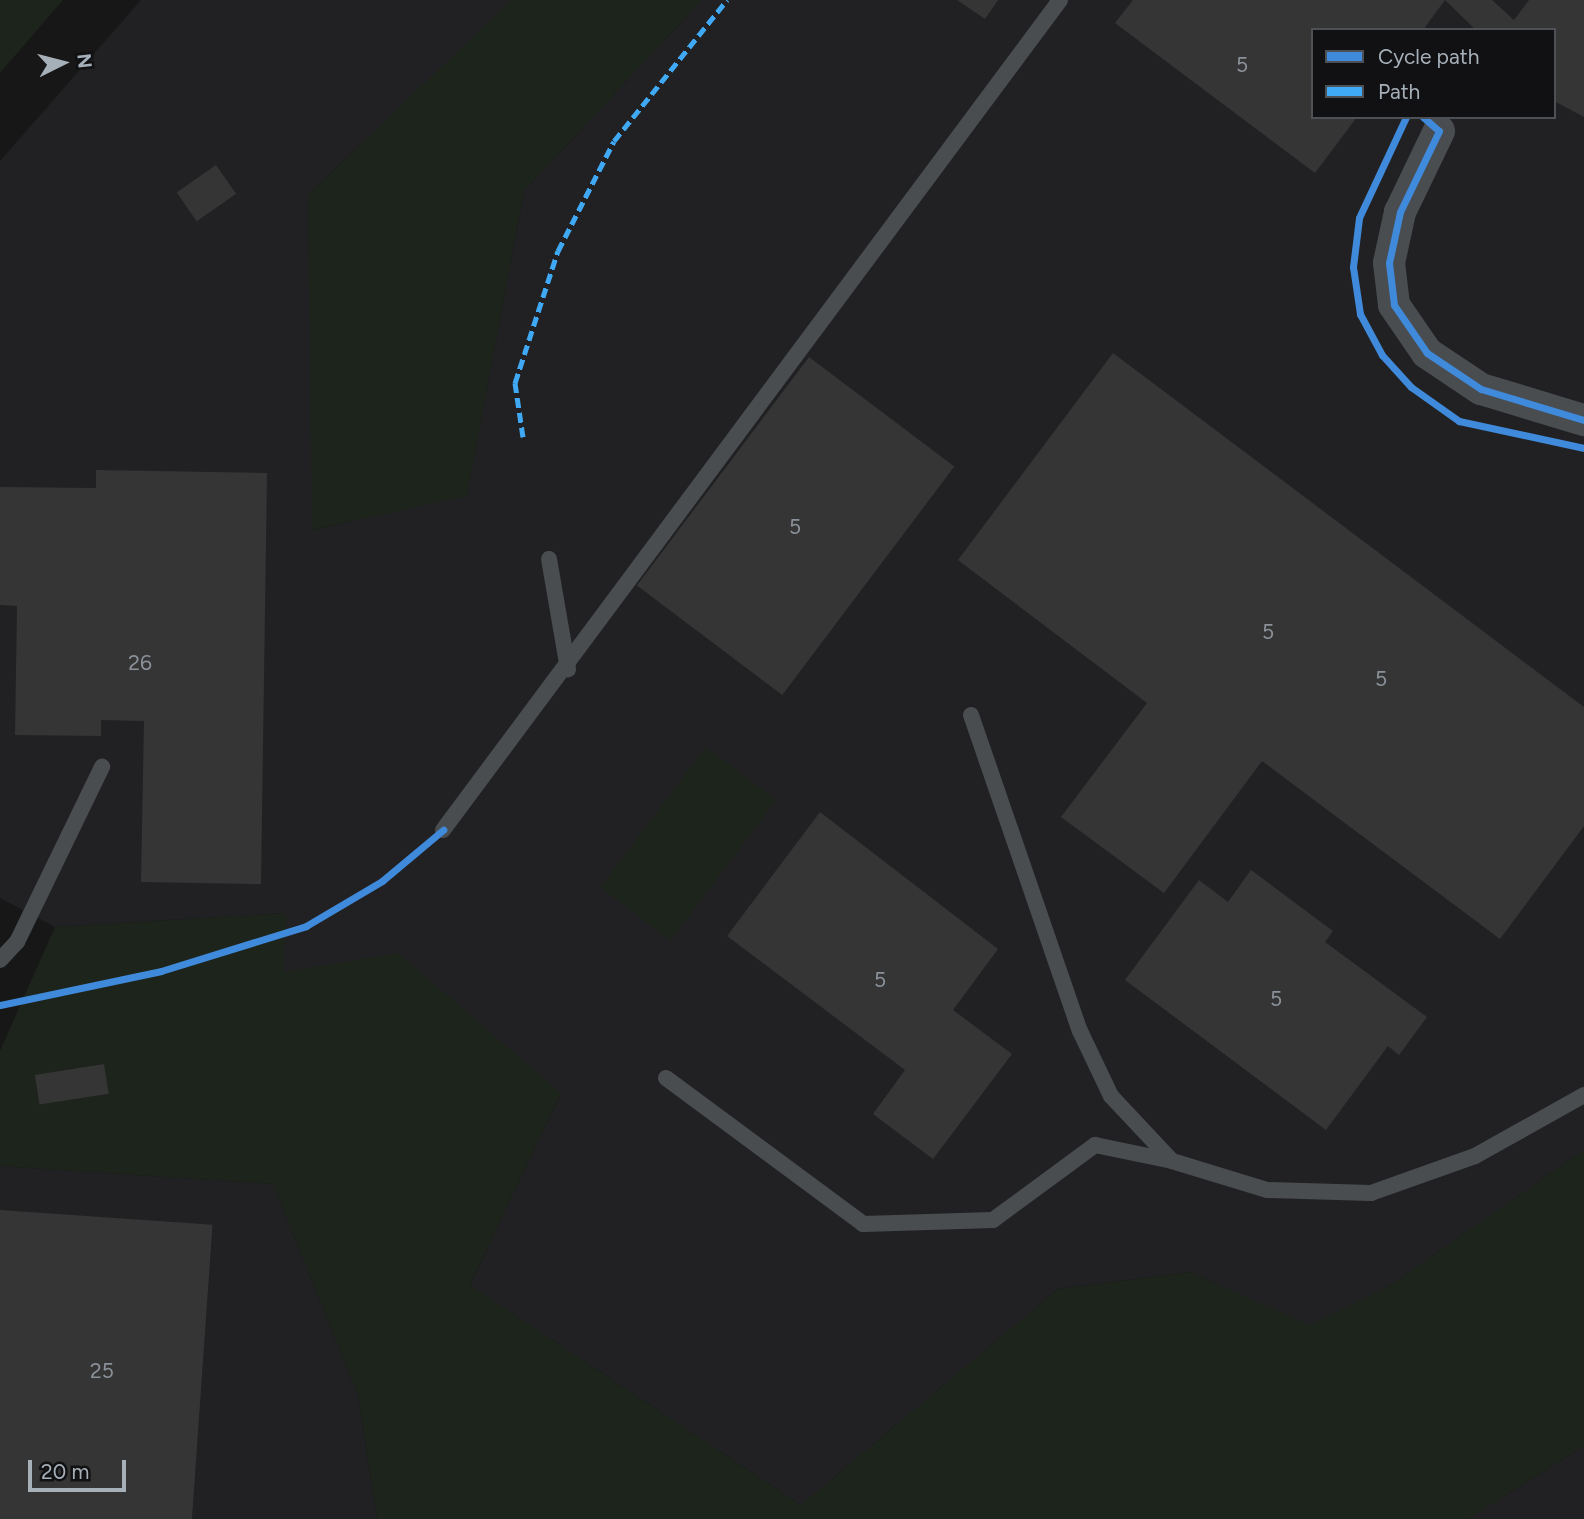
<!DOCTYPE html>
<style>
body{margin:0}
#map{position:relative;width:1584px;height:1519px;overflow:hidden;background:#171717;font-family:Figtree,sans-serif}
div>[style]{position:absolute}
.built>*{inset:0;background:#212123}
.green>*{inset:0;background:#1d241c;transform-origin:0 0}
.building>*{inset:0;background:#353536;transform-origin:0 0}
.lane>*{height:16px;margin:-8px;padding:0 8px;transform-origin:8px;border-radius:8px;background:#4a4d50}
.street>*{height:32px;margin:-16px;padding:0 16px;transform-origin:16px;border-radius:16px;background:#4a4d50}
.quiet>*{height:5px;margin-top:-2.5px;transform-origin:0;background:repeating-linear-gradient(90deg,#3fa9f5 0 10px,transparent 0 15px)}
.cycleway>*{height:7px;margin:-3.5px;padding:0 3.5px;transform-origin:3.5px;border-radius:3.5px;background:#408adc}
span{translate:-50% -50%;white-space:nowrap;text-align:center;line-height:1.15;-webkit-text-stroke:6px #111113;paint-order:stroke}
.number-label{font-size:21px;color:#8a9198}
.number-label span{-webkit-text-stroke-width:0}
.legend{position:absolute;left:1311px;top:28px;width:245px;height:91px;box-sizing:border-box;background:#111113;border:2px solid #4d5155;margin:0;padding:9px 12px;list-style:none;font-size:21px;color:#a6b0b9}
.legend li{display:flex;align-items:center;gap:14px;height:35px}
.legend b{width:35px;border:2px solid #4d5155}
.north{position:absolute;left:28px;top:28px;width:70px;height:70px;-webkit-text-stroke:5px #111113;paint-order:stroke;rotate:84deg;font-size:19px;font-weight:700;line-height:28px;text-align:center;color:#a6b0b9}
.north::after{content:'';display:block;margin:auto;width:24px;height:32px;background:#a6b0b9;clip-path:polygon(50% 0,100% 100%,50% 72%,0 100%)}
.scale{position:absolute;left:28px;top:1460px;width:98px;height:32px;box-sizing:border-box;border:4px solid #a6b0b9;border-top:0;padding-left:9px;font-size:21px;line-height:24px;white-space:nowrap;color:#a6b0b9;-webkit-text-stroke:5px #111113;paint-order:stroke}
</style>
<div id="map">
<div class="built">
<i style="clip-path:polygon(evenodd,141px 0,511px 0,308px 195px,313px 530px,467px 495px,524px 191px,702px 0,1584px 0,1584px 1150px,1389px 1286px,1310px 1326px,1190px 1272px,1058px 1289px,801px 1505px,470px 1285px,561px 1093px,282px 972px,286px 913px,55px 927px,0 898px,0 161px,141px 0,1313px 30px,1554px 30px,1554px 117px,1313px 117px,1313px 30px)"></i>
<i style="clip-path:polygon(0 1166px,273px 1184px,358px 1395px,377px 1519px,0 1519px)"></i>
<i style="clip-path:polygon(1584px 1446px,1584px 1519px,1468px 1519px)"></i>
</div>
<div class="green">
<i style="clip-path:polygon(0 0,63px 0,0 73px)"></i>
<i style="clip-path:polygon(511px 0,702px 0,524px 191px,467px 496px,312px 530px,308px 195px)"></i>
<i style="left:706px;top:747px;width:88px;height:176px;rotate:37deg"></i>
<i style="clip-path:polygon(287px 913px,283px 972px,398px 953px,561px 1093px,470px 1285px,801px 1505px,1058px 1289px,1190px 1272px,1310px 1325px,1389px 1286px,1584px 1150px,1584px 1446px,1468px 1519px,377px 1519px,358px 1395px,273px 1184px,0 1166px,0 1051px,55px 927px)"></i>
</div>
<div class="building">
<i style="clip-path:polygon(957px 0,998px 0,985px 19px)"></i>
<i style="clip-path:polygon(1133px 0,1492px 0,1514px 20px,1529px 0,1584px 0,1584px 117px,1554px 101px,1554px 30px,1476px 30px,1445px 0,1423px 30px,1313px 30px,1313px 117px,1357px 117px,1315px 173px,1115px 23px)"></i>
<i style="left:216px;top:165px;width:35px;height:48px;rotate:55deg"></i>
<i style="clip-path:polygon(1113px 353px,1584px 707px,1584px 826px,1500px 939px,1262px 761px,1164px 893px,1061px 817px,1147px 703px,958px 560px)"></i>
<i style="left:809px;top:357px;width:182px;height:286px;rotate:37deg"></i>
<i style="clip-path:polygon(96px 470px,267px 473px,261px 884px,141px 882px,144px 721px,101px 720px,101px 736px,15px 735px,17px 606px,0 605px,0 487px,96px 488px)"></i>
<i style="clip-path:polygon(820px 812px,998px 949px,953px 1010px,1012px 1054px,933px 1159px,873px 1114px,905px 1070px,727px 936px)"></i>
<i style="clip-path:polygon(1251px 870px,1333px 931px,1325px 942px,1427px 1017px,1399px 1055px,1388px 1046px,1326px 1130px,1125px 980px,1199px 880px,1228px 902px)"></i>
<i style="left:104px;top:1064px;width:30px;height:70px;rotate:81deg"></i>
<i style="left:0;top:1210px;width:213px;height:309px;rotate:4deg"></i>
</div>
<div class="lane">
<i style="left:549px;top:559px;width:112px;rotate:80.2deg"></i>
<i style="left:971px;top:715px;width:334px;rotate:71deg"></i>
<i style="left:1080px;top:1031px;width:72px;rotate:64.5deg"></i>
<i style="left:1111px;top:1096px;width:89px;rotate:46.8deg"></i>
<i style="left:1172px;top:1161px;width:99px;rotate:17deg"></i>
<i style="left:1267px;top:1190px;width:104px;rotate:1.7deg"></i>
<i style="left:1371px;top:1193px;width:110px;rotate:-19.6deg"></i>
<i style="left:1475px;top:1156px;width:125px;rotate:-29.2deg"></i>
<i style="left:443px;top:830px;width:1034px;rotate:-53.37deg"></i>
<i style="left:0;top:960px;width:25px;rotate:-47deg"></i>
<i style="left:17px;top:942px;width:195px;rotate:-64.1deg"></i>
<i style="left:666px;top:1078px;width:245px;rotate:36.5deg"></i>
<i style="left:863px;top:1224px;width:130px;rotate:-1.8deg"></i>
<i style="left:993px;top:1220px;width:127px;rotate:-36.3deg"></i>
<i style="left:1095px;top:1145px;width:79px;rotate:11.7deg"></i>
</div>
<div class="street">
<i style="left:1439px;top:131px;width:90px;rotate:115.7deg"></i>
<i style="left:1400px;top:212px;width:52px;rotate:102.2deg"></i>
<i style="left:1389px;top:263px;width:42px;rotate:83.2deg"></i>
<i style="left:1394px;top:305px;width:58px;rotate:55.5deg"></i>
<i style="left:1427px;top:353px;width:65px;rotate:33.7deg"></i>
<i style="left:1481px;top:389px;width:108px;rotate:16.8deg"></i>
</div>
<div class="quiet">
<i style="left:523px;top:437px;width:55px;rotate:-98.4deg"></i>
<i style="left:515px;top:383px;width:139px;rotate:-72deg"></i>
<i style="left:558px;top:251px;width:123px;rotate:-63deg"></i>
<i style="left:614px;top:141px;width:181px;rotate:-51.3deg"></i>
</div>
<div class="cycleway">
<i style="left:1406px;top:117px;width:111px;rotate:115deg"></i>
<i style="left:1359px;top:218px;width:49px;rotate:97deg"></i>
<i style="left:1353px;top:267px;width:48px;rotate:81.5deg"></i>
<i style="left:1360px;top:314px;width:47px;rotate:61.8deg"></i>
<i style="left:1382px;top:355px;width:43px;rotate:47.8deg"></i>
<i style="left:1411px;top:387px;width:59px;rotate:35.3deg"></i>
<i style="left:1459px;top:421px;width:128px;rotate:12.2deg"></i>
<i style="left:1423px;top:117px;width:21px;rotate:41deg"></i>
<i style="left:1439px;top:131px;width:90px;rotate:115.7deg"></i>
<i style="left:1400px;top:212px;width:52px;rotate:102.2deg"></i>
<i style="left:1389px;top:263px;width:42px;rotate:83.2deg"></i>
<i style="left:1394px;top:305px;width:58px;rotate:55.5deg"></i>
<i style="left:1427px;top:353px;width:65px;rotate:33.7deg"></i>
<i style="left:1481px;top:389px;width:108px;rotate:16.8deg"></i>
<i style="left:0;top:1005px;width:165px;rotate:-11.9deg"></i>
<i style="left:161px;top:971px;width:152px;rotate:-17.2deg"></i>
<i style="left:306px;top:926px;width:88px;rotate:-30.6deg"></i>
<i style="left:382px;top:881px;width:80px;rotate:-39.9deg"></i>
</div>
<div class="number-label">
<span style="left:1242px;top:65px">5</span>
<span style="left:795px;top:527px">5</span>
<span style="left:1268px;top:632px">5</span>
<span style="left:140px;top:663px">26</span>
<span style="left:1381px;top:679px">5</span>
<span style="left:880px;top:980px">5</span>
<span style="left:1276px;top:999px">5</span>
<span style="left:102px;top:1371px">25</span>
</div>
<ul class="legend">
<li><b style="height:9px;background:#408adc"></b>Cycle path</li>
<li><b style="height:9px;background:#3fa9f5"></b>Path</li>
</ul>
<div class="north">N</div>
<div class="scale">20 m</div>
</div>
